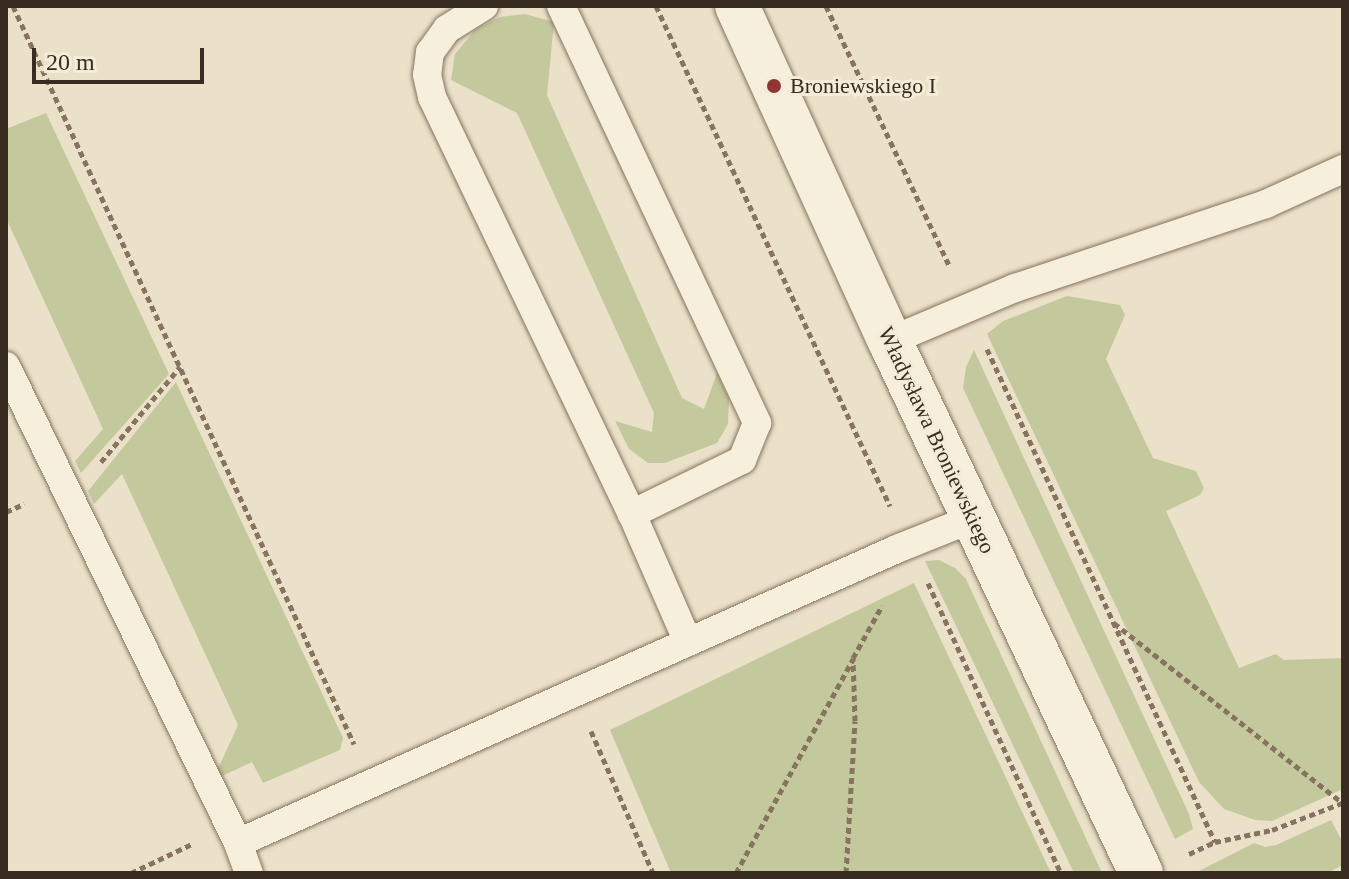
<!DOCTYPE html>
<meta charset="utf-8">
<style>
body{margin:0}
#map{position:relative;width:1349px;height:879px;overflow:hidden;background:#ebe1c9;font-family:Georgia,serif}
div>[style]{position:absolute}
.green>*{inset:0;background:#c3c99d}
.path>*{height:5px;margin-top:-2.5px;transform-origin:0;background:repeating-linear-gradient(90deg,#86745f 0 6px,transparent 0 10px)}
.roads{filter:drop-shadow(0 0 2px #86745f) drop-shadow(0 0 2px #86745f)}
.service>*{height:28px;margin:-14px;padding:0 14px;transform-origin:14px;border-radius:14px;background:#f6efdc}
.minor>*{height:44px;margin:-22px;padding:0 22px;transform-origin:22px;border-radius:22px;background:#f6efdc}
.dots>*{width:22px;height:22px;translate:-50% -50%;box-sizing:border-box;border:4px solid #f3ecd8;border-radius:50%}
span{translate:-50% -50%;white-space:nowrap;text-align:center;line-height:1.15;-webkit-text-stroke:6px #f3ecd8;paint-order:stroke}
.poi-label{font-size:22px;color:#382c21}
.left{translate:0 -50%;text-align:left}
.street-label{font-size:22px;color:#382c21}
.frame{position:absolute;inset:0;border:8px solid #382c21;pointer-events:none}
.scale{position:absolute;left:32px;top:48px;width:172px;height:36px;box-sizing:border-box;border:4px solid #382c21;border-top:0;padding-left:10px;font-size:24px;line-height:28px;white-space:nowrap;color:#382c21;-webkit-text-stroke:6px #f3ecd8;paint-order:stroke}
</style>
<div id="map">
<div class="green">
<i style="clip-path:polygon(525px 14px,554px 22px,547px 95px,682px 398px,704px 409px,717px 373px,729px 399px,728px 424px,717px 443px,665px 463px,648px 463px,629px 449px,615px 421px,652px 432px,654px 413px,517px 113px,451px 80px,455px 54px,475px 30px,500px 17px)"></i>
<i style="clip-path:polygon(46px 113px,169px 374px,81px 473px,75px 461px,103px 429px,6px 218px,6px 129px)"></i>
<i style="clip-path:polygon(1067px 296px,1120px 305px,1125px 315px,1106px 359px,1153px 458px,1196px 471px,1204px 488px,1200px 495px,1166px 511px,1239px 668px,1276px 654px,1284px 660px,1343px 658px,1343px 789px,1272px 821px,1255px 820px,1224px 809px,1199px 782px,987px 334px,1003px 321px)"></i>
<i style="clip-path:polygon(974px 350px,1189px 814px,1193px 829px,1175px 839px,963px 388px,966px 367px)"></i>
<i style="clip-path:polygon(176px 382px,343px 738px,340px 750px,263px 783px,252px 762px,220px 777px,217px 771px,238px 725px,122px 474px,94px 504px,88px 491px)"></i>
<i style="clip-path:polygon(939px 560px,955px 568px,966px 579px,1102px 873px,1074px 873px,925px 561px)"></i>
<i style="clip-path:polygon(914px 583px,1051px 873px,671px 873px,610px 730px)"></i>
<i style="clip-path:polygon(1331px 820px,1343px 843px,1343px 865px,1327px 873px,1197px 872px,1254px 843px,1265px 847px,1276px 845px)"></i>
</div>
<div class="path">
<i style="left:13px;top:6px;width:813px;rotate:65.2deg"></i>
<i style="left:656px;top:6px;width:552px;rotate:64.92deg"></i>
<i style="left:826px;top:6px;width:289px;rotate:64.6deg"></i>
<i style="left:987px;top:349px;width:543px;rotate:65.18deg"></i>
<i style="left:101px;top:462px;width:124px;rotate:-50.3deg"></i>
<i style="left:6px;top:512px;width:20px;rotate:-24deg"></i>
<i style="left:928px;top:583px;width:319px;rotate:65.4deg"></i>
<i style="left:1114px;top:623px;width:291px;rotate:38.2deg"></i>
<i style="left:591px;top:731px;width:155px;rotate:66.4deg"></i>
<i style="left:1189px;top:854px;width:29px;rotate:-25deg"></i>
<i style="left:1215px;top:842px;width:58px;rotate:-11.9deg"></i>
<i style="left:1272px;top:830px;width:75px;rotate:-21.1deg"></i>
<i style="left:131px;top:873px;width:68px;rotate:-25.4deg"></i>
<i style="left:736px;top:873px;width:244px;rotate:-61.3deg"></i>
<i style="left:846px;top:873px;width:152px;rotate:-86.6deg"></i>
<i style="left:855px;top:721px;width:63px;rotate:-91.8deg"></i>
<i style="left:853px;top:658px;width:60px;rotate:-60.9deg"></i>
</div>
<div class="roads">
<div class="service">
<i style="left:484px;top:6px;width:44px;rotate:148.1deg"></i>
<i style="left:447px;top:29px;width:29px;rotate:126deg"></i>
<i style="left:430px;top:52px;width:23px;rotate:97deg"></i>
<i style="left:427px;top:75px;width:23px;rotate:77deg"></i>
<i style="left:432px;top:97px;width:462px;rotate:64.4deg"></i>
<i style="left:632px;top:514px;width:140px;rotate:66.4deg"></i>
<i style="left:561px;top:6px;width:461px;rotate:64.8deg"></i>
<i style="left:757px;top:423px;width:40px;rotate:112deg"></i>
<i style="left:742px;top:460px;width:123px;rotate:153.9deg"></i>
<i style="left:890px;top:341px;width:136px;rotate:-23deg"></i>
<i style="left:1015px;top:288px;width:265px;rotate:-18.5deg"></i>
<i style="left:1266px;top:204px;width:85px;rotate:-24.4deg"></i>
<i style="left:6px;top:366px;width:530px;rotate:64.06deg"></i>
<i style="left:238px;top:843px;width:32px;rotate:70deg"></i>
<i style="left:238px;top:843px;width:724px;rotate:-24.05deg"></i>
<i style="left:899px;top:548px;width:81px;rotate:-21.8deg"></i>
</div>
<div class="minor">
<i style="left:737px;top:6px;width:368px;rotate:65.5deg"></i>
<i style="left:890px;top:341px;width:588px;rotate:64.74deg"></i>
</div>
</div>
<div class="dots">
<i style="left:774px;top:86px;background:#903434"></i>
</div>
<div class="poi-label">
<span class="left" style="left:790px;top:86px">Broniewskiego I</span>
</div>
<div class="street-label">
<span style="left:937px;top:440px;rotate:65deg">Władysława Broniewskiego</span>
</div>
<div class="frame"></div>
<div class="scale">20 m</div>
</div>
